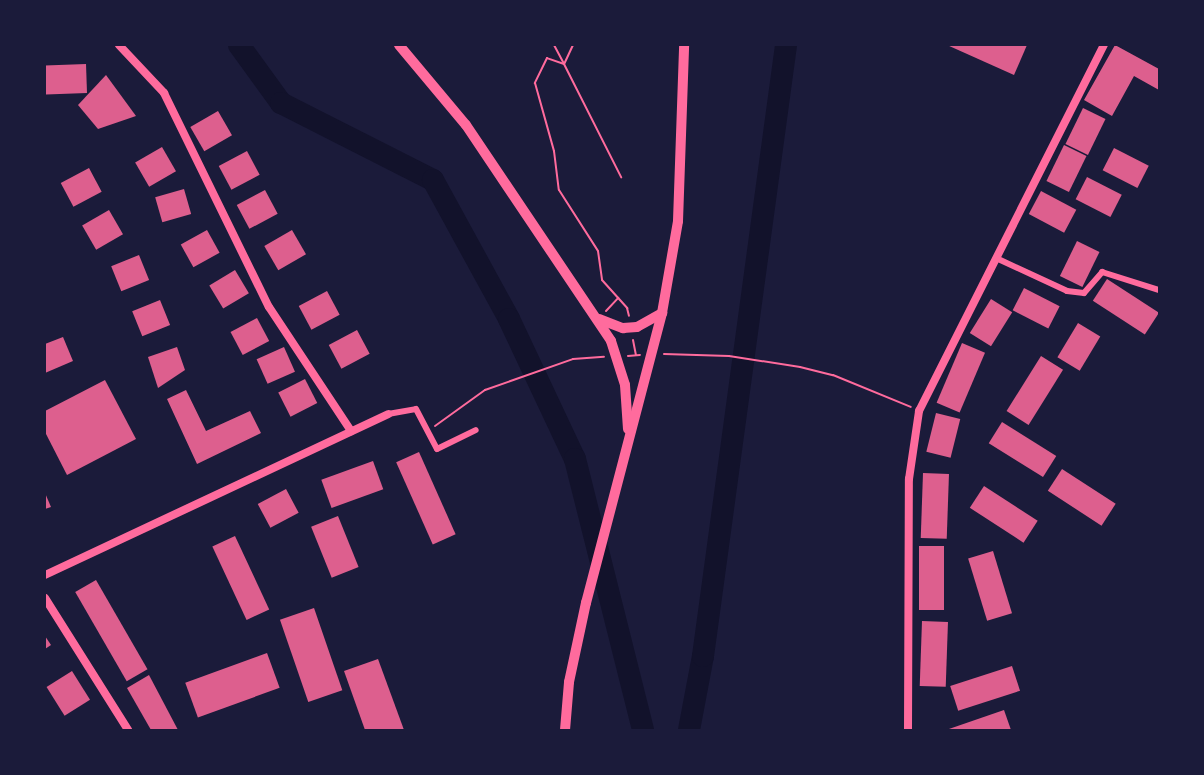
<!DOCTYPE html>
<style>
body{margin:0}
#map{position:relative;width:1204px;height:775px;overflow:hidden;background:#1b1b3a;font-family:"Golos Text",sans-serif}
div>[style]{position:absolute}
.river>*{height:22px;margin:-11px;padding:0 11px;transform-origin:11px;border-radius:11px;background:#12122b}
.building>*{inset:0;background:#dd5f8e;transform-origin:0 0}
.path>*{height:2px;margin:-1px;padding:0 1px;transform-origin:1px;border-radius:1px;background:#ff6b9d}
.minor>*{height:6px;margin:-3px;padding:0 3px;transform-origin:3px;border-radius:3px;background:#ff6b9d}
.tertiary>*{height:8px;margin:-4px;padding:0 4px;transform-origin:4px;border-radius:4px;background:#ff6b9d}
.trunk>*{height:10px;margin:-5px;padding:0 5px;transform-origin:5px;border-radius:5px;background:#ff6b9d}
span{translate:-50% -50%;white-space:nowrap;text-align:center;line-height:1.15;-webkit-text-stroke:4.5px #1b1b3a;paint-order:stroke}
.frame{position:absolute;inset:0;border:46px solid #1b1b3a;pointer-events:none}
</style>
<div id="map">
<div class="river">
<i style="left:239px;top:45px;width:72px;rotate:54.1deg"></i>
<i style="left:281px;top:103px;width:170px;rotate:26.9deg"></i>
<i style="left:433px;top:180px;width:158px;rotate:61.3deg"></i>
<i style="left:509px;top:319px;width:155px;rotate:64.8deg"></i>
<i style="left:575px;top:459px;width:279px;rotate:75.9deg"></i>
<i style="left:689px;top:730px;width:75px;rotate:-79.3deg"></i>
<i style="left:703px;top:656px;width:617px;rotate:-82.26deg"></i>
</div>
<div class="building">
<i style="clip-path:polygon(947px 45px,1027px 45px,1014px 75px)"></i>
<i style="clip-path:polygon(1115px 45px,1159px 69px,1159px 90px,1134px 76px,1112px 116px,1084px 100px)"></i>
<i style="left:86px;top:64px;width:29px;height:41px;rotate:88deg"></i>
<i style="clip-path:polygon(106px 75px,136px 116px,98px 129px,78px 105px)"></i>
<i style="left:1083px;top:108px;width:25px;height:40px;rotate:26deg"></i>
<i style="left:218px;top:111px;width:28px;height:32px;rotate:60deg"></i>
<i style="left:1064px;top:145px;width:25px;height:40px;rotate:26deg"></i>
<i style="left:162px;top:147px;width:28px;height:31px;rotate:60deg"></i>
<i style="left:1114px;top:148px;width:39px;height:25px;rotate:27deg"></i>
<i style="left:247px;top:151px;width:27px;height:32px;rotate:62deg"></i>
<i style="left:89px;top:168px;width:27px;height:32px;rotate:62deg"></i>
<i style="left:1087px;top:177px;width:39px;height:25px;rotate:27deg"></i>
<i style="left:184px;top:189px;width:26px;height:30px;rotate:74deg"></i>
<i style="left:265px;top:190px;width:27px;height:32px;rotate:62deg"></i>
<i style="left:1041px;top:191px;width:40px;height:26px;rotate:28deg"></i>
<i style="left:109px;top:210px;width:28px;height:31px;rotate:60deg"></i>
<i style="left:207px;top:230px;width:26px;height:30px;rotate:61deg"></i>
<i style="left:292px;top:230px;width:28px;height:32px;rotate:60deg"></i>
<i style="left:1077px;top:241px;width:25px;height:39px;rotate:26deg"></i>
<i style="left:139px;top:255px;width:27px;height:30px;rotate:68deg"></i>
<i style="left:235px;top:270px;width:27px;height:30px;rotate:59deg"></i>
<i style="left:1107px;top:279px;width:62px;height:26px;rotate:33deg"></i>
<i style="left:1024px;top:288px;width:40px;height:25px;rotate:27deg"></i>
<i style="left:327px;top:291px;width:27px;height:32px;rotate:62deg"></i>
<i style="left:991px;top:299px;width:25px;height:40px;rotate:32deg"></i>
<i style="left:160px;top:300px;width:27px;height:30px;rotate:68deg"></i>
<i style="left:257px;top:318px;width:26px;height:30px;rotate:62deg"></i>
<i style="left:1078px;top:323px;width:26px;height:40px;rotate:31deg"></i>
<i style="left:357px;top:330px;width:27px;height:32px;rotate:62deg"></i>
<i style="clip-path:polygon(63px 337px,73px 361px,45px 373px,45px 344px)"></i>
<i style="left:962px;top:343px;width:25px;height:65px;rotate:23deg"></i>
<i style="clip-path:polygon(177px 347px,185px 370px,158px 388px,148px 357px)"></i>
<i style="left:284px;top:347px;width:27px;height:30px;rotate:66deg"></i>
<i style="left:1041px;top:356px;width:26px;height:65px;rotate:32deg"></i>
<i style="left:305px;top:379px;width:27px;height:30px;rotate:63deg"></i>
<i style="clip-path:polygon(105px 380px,136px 439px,67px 475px,45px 432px,45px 411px)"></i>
<i style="clip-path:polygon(186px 390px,206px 431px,250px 411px,261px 433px,197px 464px,167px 399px)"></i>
<i style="left:936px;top:413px;width:25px;height:40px;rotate:14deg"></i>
<i style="left:1002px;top:422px;width:64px;height:25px;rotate:32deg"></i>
<i style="left:419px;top:452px;width:90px;height:25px;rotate:66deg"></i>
<i style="left:373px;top:461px;width:30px;height:55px;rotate:70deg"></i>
<i style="left:1062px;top:469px;width:64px;height:26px;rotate:33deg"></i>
<i style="left:923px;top:473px;width:26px;height:65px;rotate:2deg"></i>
<i style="left:984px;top:486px;width:64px;height:26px;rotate:33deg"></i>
<i style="left:286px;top:489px;width:27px;height:32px;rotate:62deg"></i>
<i style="clip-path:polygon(45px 493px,51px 507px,45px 509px)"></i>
<i style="left:338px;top:516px;width:55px;height:29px;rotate:68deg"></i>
<i style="left:235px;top:536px;width:81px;height:25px;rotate:65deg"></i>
<i style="left:919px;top:546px;width:25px;height:64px"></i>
<i style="left:993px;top:551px;width:65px;height:26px;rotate:73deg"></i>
<i style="left:96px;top:580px;width:103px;height:24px;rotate:60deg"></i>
<i style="left:314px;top:608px;width:87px;height:36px;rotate:71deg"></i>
<i style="left:922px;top:621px;width:26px;height:65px;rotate:2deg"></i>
<i style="clip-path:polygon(45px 636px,51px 645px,45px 649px)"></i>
<i style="left:267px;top:653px;width:37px;height:87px;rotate:70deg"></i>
<i style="clip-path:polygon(378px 659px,404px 730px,365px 730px,344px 671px)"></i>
<i style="left:1012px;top:666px;width:26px;height:65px;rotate:72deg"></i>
<i style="left:72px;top:671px;width:34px;height:30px;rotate:58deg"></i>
<i style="clip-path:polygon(149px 675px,178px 730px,151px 730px,127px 688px)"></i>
<i style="clip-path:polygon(1004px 710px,1011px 730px,946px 730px)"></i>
</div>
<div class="path">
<i style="left:554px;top:45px;width:21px;rotate:62deg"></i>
<i style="left:573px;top:45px;width:21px;rotate:115deg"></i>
<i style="left:564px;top:64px;width:127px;rotate:63.2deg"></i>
<i style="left:564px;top:64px;width:18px;rotate:-161deg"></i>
<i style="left:547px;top:58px;width:28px;rotate:116deg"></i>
<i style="left:535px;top:83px;width:71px;rotate:74.4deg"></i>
<i style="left:554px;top:151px;width:39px;rotate:83deg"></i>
<i style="left:559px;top:190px;width:72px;rotate:57.4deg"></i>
<i style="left:598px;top:251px;width:29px;rotate:82deg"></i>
<i style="left:602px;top:280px;width:38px;rotate:48deg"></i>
<i style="left:627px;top:308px;width:8px;rotate:76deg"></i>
<i style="left:606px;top:311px;width:18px;rotate:-47deg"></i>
<i style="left:633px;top:340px;width:15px;rotate:79deg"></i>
<i style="left:664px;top:354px;width:65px;rotate:1.8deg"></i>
<i style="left:729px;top:356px;width:72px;rotate:8.8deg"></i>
<i style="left:800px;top:367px;width:34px;rotate:14deg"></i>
<i style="left:833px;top:375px;width:84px;rotate:22.3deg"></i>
<i style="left:628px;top:356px;width:12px;rotate:-5deg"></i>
<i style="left:435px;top:426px;width:62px;rotate:-35.8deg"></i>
<i style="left:485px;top:390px;width:93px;rotate:-19.4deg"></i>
<i style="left:573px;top:359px;width:31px;rotate:-4deg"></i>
</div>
<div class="minor">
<i style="left:996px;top:258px;width:78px;rotate:24.9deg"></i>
<i style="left:1067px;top:291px;width:17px;rotate:7deg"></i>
<i style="left:1084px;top:293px;width:28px;rotate:-49deg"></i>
<i style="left:1102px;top:272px;width:60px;rotate:17.5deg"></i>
<i style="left:388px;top:414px;width:28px;rotate:-10deg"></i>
<i style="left:416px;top:409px;width:45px;rotate:62.3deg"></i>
<i style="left:437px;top:449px;width:43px;rotate:-26deg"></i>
</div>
<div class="tertiary">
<i style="left:119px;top:45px;width:66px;rotate:46.8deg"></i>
<i style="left:164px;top:93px;width:238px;rotate:63.9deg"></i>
<i style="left:269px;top:307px;width:149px;rotate:56.5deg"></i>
<i style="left:45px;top:575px;width:379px;rotate:-25.1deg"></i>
<i style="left:45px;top:598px;width:156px;rotate:57.8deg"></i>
<i style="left:908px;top:730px;width:251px;rotate:-89.8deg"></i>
<i style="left:909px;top:479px;width:69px;rotate:-81.6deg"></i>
<i style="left:919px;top:411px;width:410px;rotate:-63.2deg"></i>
</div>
<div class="trunk">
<i style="left:399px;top:45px;width:104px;rotate:50.1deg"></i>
<i style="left:466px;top:125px;width:260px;rotate:56.1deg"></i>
<i style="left:611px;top:341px;width:46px;rotate:72.3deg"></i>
<i style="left:625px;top:385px;width:44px;rotate:86.1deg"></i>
<i style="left:599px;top:319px;width:26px;rotate:21deg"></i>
<i style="left:623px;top:328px;width:14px;rotate:-4deg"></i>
<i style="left:637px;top:327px;width:29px;rotate:-29deg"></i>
<i style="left:565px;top:730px;width:48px;rotate:-85.2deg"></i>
<i style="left:569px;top:682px;width:81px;rotate:-77.9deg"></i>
<i style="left:586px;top:603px;width:300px;rotate:-75.3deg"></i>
<i style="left:662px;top:313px;width:93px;rotate:-80.1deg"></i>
<i style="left:678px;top:221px;width:176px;rotate:-88deg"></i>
</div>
<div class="frame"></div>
</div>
